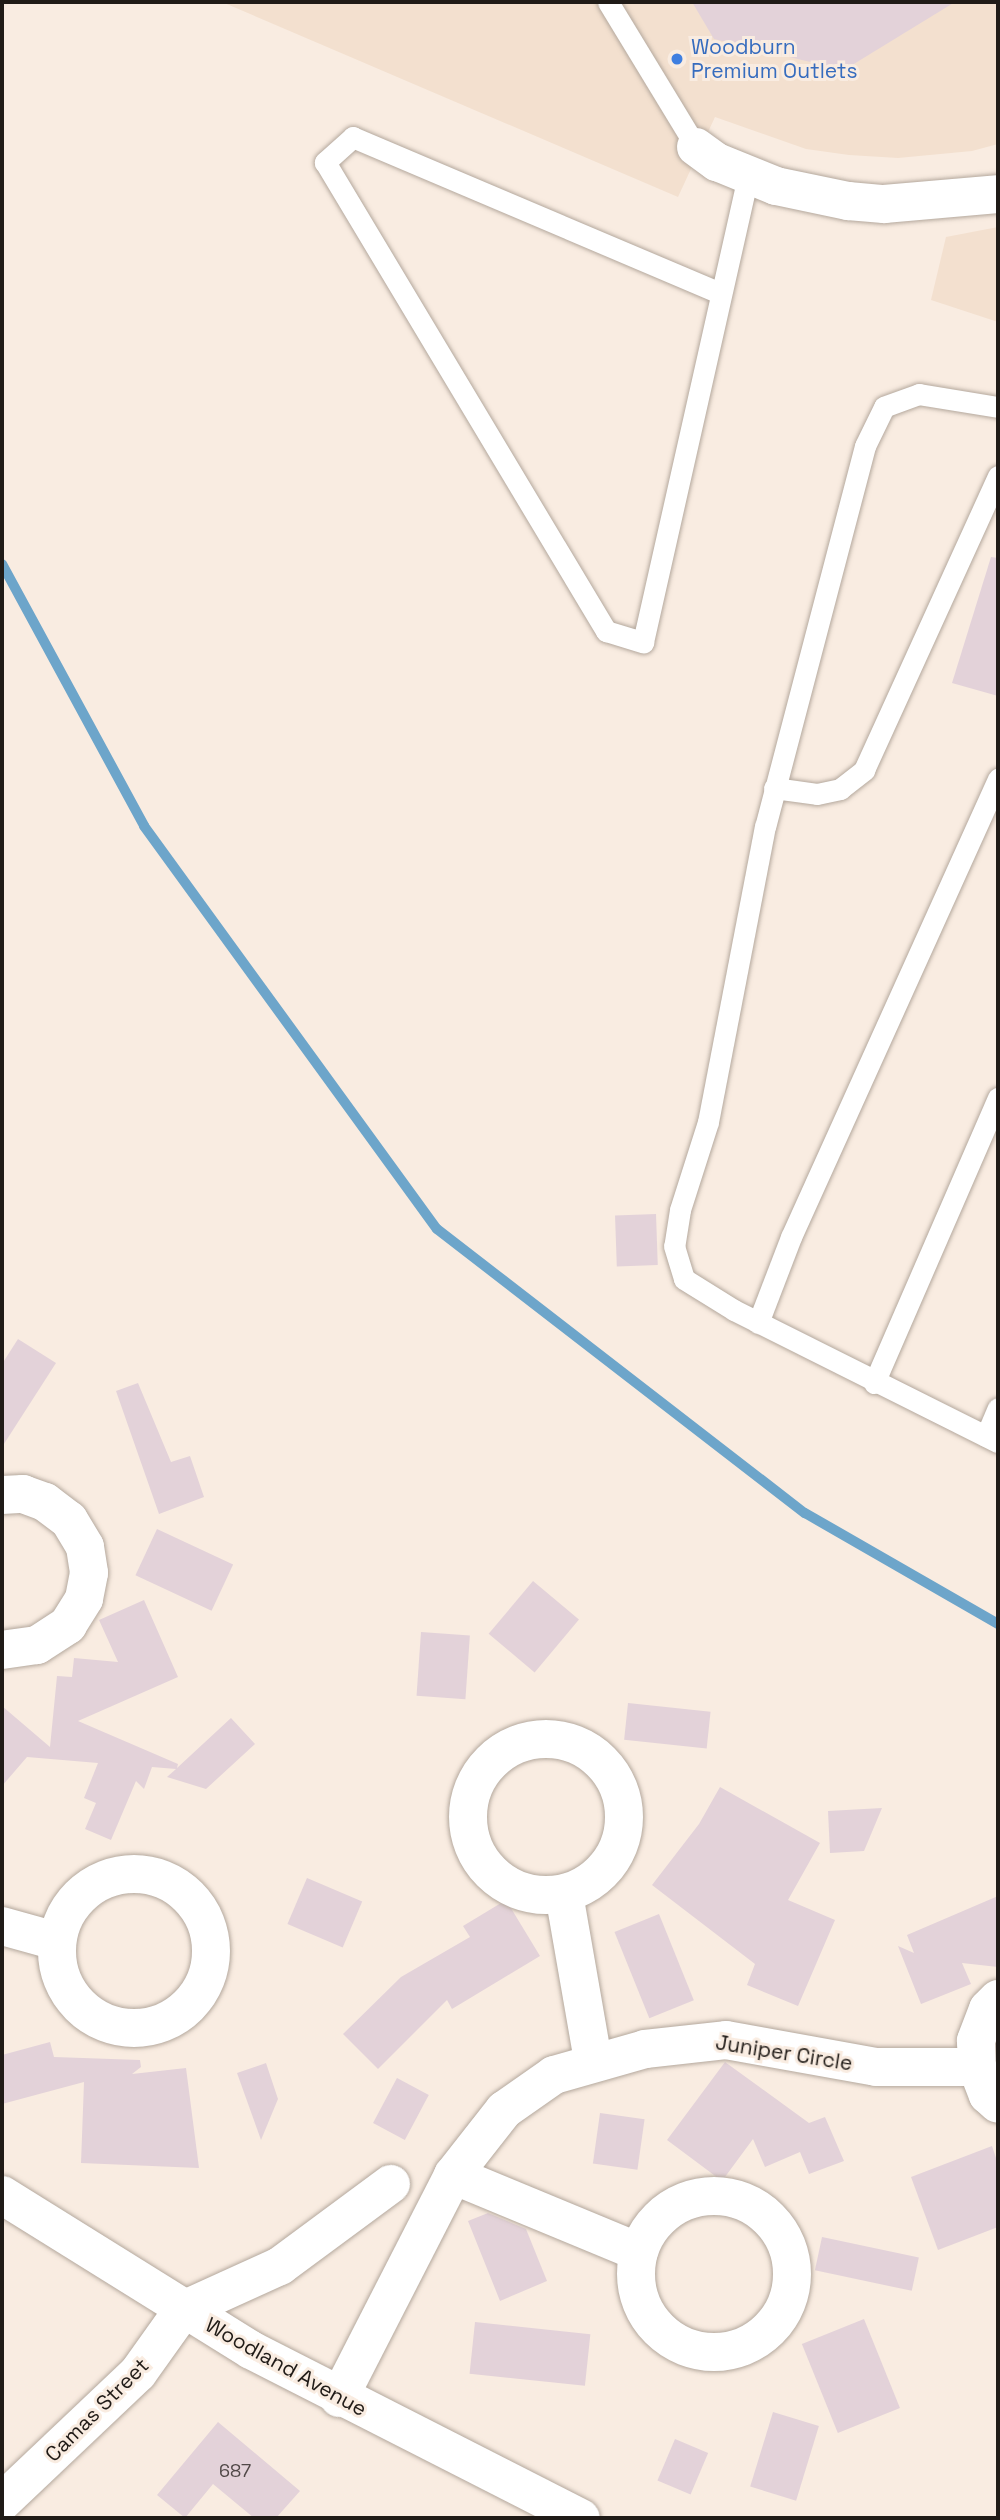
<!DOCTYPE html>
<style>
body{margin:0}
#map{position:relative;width:1000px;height:2520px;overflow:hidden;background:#f9ece1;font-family:"Space Grotesk",sans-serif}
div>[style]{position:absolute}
.built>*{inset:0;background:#f3e0cf}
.stream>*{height:10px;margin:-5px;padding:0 5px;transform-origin:5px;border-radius:5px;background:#6da5ca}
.building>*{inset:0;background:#e3d2d9;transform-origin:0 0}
.roads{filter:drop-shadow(0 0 2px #b4a89d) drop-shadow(0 0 2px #b4a89d)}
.service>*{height:21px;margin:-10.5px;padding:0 10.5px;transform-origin:10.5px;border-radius:10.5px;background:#fff}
.minor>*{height:38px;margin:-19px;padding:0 19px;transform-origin:19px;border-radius:19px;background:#fff}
.minor>.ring{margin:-19px;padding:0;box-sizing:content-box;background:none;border:38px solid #fff;border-radius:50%}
.tertiary>*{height:38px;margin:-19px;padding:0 19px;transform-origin:19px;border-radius:19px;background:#fff}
.dots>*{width:19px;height:19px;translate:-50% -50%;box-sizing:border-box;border:4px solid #f9ece1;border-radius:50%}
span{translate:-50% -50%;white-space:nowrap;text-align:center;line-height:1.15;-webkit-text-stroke:6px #f9ece1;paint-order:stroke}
.number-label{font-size:18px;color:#514948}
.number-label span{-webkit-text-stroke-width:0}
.shop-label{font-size:21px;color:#366cbe}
.left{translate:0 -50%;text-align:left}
.street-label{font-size:21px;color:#201b17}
.frame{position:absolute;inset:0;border:4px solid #201b17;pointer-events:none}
</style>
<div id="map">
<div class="built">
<i style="clip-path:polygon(222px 2px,998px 2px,998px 144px,972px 151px,898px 158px,849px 155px,806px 149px,715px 117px,678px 197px)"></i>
<i style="clip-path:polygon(998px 227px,998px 322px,931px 300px,946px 237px)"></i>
</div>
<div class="stream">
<i style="left:2px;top:564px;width:298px;rotate:61.5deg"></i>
<i style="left:144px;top:826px;width:498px;rotate:54deg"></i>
<i style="left:437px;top:1229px;width:465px;rotate:37.7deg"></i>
<i style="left:805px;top:1513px;width:223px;rotate:29.9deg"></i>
</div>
<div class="building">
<i style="clip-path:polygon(692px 2px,955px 2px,844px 70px,714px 39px)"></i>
<i style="clip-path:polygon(991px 557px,998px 558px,998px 696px,952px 683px)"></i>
<i style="left:656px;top:1214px;width:51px;height:41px;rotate:88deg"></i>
<i style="clip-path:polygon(18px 1339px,56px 1363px,2px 1447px,2px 1364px)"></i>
<i style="clip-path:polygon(138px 1383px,171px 1462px,190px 1456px,204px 1497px,159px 1514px,116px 1391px)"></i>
<i style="left:157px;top:1529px;width:84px;height:51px;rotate:25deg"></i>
<i style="left:533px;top:1581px;width:60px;height:69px;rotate:40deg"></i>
<i style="clip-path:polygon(144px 1600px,178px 1677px,78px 1721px,178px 1764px,177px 1768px,231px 1718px,255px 1744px,206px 1789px,167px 1777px,176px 1769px,152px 1767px,144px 1789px,136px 1781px,111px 1840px,85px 1829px,96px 1803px,84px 1798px,98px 1763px,27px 1757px,2px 1786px,2px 1706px,50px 1747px,57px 1676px,72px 1677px,74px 1658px,118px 1662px,99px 1620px)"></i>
<i style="left:421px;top:1632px;width:49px;height:64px;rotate:4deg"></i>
<i style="left:628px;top:1703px;width:83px;height:37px;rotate:6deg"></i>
<i style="clip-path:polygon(720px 1787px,820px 1843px,788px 1900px,835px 1920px,798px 2006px,747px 1985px,755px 1964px,652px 1885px,699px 1824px)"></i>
<i style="clip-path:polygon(882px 1808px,864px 1851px,830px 1853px,828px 1811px)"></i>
<i style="left:307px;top:1878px;width:60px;height:50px;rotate:23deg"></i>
<i style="clip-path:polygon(998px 1896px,998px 1967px,962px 1963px,971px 1984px,921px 2004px,898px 1946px,914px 1953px,907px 1935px)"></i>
<i style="clip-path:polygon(506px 1900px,540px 1956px,452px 2009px,447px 2000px,378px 2069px,343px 2034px,401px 1977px,470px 1937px,463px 1926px)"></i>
<i style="left:659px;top:1914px;width:93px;height:48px;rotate:68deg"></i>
<i style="clip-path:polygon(50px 2042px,54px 2057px,140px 2060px,141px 2067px,132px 2074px,186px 2068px,199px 2168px,81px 2163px,84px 2082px,2px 2104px,2px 2055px)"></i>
<i style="clip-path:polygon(725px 2062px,809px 2123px,825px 2117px,844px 2161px,809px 2174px,800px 2152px,765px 2167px,753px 2139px,722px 2181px,667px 2140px)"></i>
<i style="clip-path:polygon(266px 2063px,278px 2099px,261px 2140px,237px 2073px)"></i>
<i style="left:397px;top:2078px;width:36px;height:51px;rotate:28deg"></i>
<i style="left:600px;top:2113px;width:45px;height:51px;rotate:8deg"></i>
<i style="clip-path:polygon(992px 2146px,998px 2164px,998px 2227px,938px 2250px,911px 2177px)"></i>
<i style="clip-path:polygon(488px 2213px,526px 2229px,547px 2281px,500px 2301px,468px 2221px)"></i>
<i style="left:822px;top:2237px;width:99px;height:34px;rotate:12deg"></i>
<i style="left:864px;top:2319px;width:96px;height:67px;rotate:68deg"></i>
<i style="left:475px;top:2322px;width:116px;height:52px;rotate:6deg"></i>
<i style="left:773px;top:2412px;width:48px;height:78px;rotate:17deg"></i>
<i style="clip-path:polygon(218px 2422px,300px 2491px,276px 2518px,254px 2518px,213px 2484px,185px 2518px,157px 2495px)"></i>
<i style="left:675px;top:2439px;width:36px;height:45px;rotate:23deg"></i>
</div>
<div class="roads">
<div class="service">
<i style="left:608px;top:2px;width:170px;rotate:58.7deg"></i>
<i style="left:720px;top:293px;width:399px;rotate:-157deg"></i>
<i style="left:353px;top:137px;width:38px;rotate:138deg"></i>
<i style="left:325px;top:162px;width:547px;rotate:59.07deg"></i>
<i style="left:606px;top:631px;width:39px;rotate:17deg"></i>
<i style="left:643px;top:642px;width:479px;rotate:-77.3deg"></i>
<i style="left:998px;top:407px;width:80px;rotate:-170.7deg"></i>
<i style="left:919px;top:394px;width:37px;rotate:160deg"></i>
<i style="left:884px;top:407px;width:43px;rotate:116deg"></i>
<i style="left:865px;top:446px;width:393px;rotate:104.7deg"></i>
<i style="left:765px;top:826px;width:301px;rotate:100.9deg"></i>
<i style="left:708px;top:1122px;width:92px;rotate:107.7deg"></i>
<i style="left:680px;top:1210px;width:36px;rotate:99deg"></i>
<i style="left:674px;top:1246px;width:34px;rotate:73deg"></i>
<i style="left:684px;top:1279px;width:59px;rotate:31.8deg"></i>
<i style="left:734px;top:1310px;width:295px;rotate:26.6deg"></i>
<i style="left:774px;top:788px;width:43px;rotate:7.9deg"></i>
<i style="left:817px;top:794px;width:24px;rotate:-12deg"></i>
<i style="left:840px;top:789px;width:31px;rotate:-38deg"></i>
<i style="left:864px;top:770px;width:323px;rotate:-65.5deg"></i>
<i style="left:758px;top:1323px;width:92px;rotate:-69deg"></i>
<i style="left:791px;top:1237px;width:503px;rotate:-65.68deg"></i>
<i style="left:874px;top:1383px;width:311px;rotate:-66.5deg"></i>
<i style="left:986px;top:1436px;width:30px;rotate:-67deg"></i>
</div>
<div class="minor">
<i style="left:2px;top:1495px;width:21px;rotate:-3deg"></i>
<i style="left:23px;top:1494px;width:23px;rotate:20deg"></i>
<i style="left:45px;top:1502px;width:30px;rotate:37deg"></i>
<i style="left:69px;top:1520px;width:31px;rotate:59deg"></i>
<i style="left:85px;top:1547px;width:26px;rotate:81deg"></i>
<i style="left:89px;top:1573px;width:26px;rotate:101deg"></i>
<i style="left:84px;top:1599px;width:31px;rotate:122deg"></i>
<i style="left:68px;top:1625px;width:37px;rotate:147deg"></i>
<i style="left:37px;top:1645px;width:35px;rotate:172deg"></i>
<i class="ring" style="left:468px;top:1739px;width:118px;height:118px"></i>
<i class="ring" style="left:57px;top:1874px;width:116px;height:116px"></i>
<i style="left:564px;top:1894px;width:169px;rotate:80.1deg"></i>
<i style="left:2px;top:1926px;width:56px;rotate:15.5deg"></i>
<i style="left:998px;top:1999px;width:14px;rotate:135deg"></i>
<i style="left:988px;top:2009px;width:34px;rotate:111deg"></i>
<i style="left:976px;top:2041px;width:26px;rotate:88deg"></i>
<i style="left:977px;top:2067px;width:30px;rotate:69deg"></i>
<i style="left:988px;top:2095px;width:13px;rotate:42deg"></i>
<i style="left:453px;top:2175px;width:201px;rotate:22.5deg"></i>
<i class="ring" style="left:636px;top:2196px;width:118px;height:118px"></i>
<i style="left:339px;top:2398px;width:250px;rotate:-62.9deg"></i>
<i style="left:453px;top:2175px;width:83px;rotate:-51.9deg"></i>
<i style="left:504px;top:2110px;width:61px;rotate:-35deg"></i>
<i style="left:554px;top:2075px;width:95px;rotate:-15.9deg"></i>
<i style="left:645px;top:2049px;width:81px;rotate:-6.3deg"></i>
<i style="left:726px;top:2040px;width:152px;rotate:10.2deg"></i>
<i style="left:876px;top:2067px;width:101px"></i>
<i style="left:2px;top:2502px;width:187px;rotate:-43.5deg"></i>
<i style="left:138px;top:2373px;width:77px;rotate:-54.5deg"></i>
<i style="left:183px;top:2310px;width:107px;rotate:-24.4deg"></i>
<i style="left:280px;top:2266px;width:138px;rotate:-36.5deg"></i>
</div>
<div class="tertiary">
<i style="left:696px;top:147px;width:26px;rotate:36deg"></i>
<i style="left:717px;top:162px;width:64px;rotate:22.1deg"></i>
<i style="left:776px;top:186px;width:74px;rotate:11.8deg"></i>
<i style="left:848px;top:201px;width:36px;rotate:5deg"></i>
<i style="left:884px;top:204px;width:114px;rotate:-5deg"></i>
<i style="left:2px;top:2195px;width:293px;rotate:31.9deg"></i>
<i style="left:251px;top:2350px;width:370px;rotate:27deg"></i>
</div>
</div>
<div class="dots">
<i style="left:677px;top:59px;background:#3f7fe0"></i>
</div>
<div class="number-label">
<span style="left:235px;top:2471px">687</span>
</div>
<div class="shop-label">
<span class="left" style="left:691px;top:59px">Woodburn<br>Premium Outlets</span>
</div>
<div class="street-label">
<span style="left:784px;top:2053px;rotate:9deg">Juniper Circle</span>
<span style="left:286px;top:2367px;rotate:29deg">Woodland Avenue</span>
<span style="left:97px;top:2410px;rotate:-45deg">Camas Street</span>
</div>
<div class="frame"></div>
</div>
